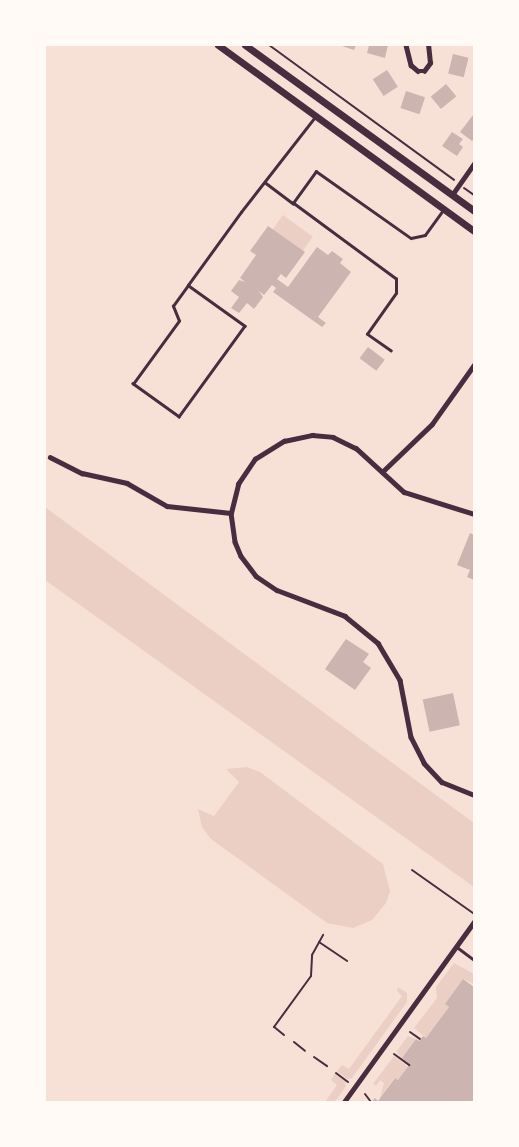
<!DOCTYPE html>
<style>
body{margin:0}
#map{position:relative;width:519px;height:1147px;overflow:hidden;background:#f7e1d7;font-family:"PT Sans",sans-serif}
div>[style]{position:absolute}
.green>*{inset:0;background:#ebcfc5;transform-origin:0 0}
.building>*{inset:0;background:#ccb4b1;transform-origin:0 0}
.path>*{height:2px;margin:-1px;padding:0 1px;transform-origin:1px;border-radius:1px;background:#4a2c40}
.service>*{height:2.5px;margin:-1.25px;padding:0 1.25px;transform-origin:1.25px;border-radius:1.25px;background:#4a2c40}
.minor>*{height:4.5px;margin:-2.25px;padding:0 2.25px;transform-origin:2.25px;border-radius:2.25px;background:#4a2c40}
.secondary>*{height:7px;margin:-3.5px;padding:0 3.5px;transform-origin:3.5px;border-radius:3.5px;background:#4a2c40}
span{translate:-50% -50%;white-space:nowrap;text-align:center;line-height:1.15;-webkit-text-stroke:5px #fffaf5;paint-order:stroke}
.frame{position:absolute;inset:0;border:46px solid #fffaf5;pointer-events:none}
</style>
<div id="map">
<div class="green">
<i style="left:283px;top:215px;width:37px;height:18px;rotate:36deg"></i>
<i style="clip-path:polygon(45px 507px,474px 823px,474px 887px,45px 580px)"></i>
<i style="clip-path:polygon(247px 767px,260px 772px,383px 864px,390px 891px,386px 903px,372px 920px,353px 928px,327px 923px,211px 839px,202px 827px,198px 809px,214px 816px,239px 782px,226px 769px)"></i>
<i style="clip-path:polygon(454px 963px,474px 974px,474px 984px,463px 979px,445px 1004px,449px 1007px,426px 1038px,414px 1028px,437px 998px,436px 987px)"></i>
<i style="clip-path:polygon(398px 987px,407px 993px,407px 1002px,352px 1078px,347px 1079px,337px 1071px,342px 1065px,349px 1069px,402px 996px,397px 991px)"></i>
<i style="clip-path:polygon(408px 1036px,416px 1039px,402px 1058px,396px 1052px)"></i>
<i style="clip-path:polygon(394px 1056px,408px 1067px,398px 1080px,394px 1078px,380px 1098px,384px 1083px,380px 1080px,376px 1086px,373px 1084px)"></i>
<i style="clip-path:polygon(335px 1073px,345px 1081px,346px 1086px,335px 1102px,325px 1102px,337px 1085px,331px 1080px)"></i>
</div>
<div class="building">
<i style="clip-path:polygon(339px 45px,356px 45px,354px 50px)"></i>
<i style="clip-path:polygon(369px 45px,388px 45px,385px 58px,367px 53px)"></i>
<i style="left:453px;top:54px;width:16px;height:20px;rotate:14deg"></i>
<i style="left:387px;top:70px;width:20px;height:17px;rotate:57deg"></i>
<i style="left:446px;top:84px;width:16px;height:20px;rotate:50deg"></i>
<i style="left:406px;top:91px;width:20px;height:18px;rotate:18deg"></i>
<i style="clip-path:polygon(473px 115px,474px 139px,472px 141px,460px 132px)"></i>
<i style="clip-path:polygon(452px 132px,463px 139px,459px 144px,463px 147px,457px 156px,442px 146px)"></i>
<i style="clip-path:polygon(268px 226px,305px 252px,286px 278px,281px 274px,277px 279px,288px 287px,317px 247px,328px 255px,332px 251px,343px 259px,340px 263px,351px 272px,318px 317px,326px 323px,322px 327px,273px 292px,276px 288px,272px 285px,264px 295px,259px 291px,263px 297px,254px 309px,247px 303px,239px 313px,231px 308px,239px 297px,231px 291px,239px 280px,245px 282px,240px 278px,256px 255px,250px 251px)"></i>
<i style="left:368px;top:347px;width:21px;height:14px;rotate:37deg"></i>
<i style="clip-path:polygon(470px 533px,474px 535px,474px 580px,467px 577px,470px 570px,457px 565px)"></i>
<i style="clip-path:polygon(346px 639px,369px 654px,363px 662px,371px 668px,355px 690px,325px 669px)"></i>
<i style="left:453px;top:693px;width:33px;height:31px;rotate:78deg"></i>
<i style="clip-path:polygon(463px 979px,474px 987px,474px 1102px,372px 1102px,375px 1098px,378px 1101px,395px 1078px,398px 1080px,410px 1064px,402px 1058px,416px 1039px,419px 1041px,423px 1036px,426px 1038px,449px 1007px,445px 1004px)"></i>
</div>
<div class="path">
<i style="left:269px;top:45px;width:229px;rotate:36.1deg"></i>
<i style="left:464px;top:188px;width:12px;rotate:35deg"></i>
<i style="left:412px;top:870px;width:75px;rotate:35.2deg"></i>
<i style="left:319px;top:942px;width:34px;rotate:34deg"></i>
<i style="left:410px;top:1032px;width:12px;rotate:35deg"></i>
<i style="left:284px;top:1035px;width:13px;rotate:-141deg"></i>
<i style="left:274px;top:1027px;width:63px;rotate:-54deg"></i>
<i style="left:311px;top:976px;width:21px;rotate:-87deg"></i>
<i style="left:312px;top:955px;width:23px;rotate:-61deg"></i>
<i style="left:294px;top:1042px;width:14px;rotate:39deg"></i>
<i style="left:394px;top:1054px;width:19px;rotate:36deg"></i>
<i style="left:314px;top:1057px;width:16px;rotate:35deg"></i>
<i style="left:336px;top:1073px;width:15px;rotate:37deg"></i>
<i style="left:365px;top:1094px;width:10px;rotate:53deg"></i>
</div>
<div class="service">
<i style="left:266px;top:183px;width:34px;rotate:37deg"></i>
<i style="left:188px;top:285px;width:70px;rotate:35.7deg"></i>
<i style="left:245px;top:326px;width:112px;rotate:126deg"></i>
<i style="left:179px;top:417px;width:57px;rotate:-144.3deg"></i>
<i style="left:133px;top:384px;width:78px;rotate:-53.9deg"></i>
<i style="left:179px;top:321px;width:16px;rotate:-112deg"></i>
<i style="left:173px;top:306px;width:26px;rotate:-54deg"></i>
<i style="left:188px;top:285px;width:90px;rotate:-54deg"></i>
<i style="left:241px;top:212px;width:120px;rotate:-52.1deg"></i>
<i style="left:391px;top:351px;width:29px;rotate:-145deg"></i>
<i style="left:367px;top:334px;width:50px;rotate:-54.7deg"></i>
<i style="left:396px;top:293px;width:14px;rotate:-90deg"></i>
<i style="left:396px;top:279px;width:128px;rotate:-143.6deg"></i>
<i style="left:293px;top:203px;width:39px;rotate:-54deg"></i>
<i style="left:316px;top:171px;width:116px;rotate:35.2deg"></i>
<i style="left:411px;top:238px;width:14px;rotate:-12deg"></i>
<i style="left:425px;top:235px;width:31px;rotate:-54deg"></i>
<i style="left:457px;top:947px;width:21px;rotate:37deg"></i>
</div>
<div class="minor">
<i style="left:406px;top:45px;width:21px;rotate:76deg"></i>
<i style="left:411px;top:65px;width:9px;rotate:41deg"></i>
<i style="left:418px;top:71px;width:6px"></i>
<i style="left:424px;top:71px;width:10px;rotate:-53deg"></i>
<i style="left:430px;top:63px;width:18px;rotate:-96deg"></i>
<i style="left:452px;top:195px;width:38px;rotate:-55deg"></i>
<i style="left:50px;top:457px;width:36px;rotate:27deg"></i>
<i style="left:82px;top:473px;width:46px;rotate:12.5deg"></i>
<i style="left:127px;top:483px;width:46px;rotate:29.9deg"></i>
<i style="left:167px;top:506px;width:64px;rotate:6.2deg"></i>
<i style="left:231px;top:513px;width:29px;rotate:82deg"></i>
<i style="left:235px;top:542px;width:15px;rotate:67deg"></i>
<i style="left:241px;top:556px;width:25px;rotate:53deg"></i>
<i style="left:256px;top:576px;width:25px;rotate:34deg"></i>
<i style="left:277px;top:590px;width:73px;rotate:20.9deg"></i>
<i style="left:345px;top:616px;width:43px;rotate:39.3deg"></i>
<i style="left:378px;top:643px;width:43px;rotate:59.3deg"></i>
<i style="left:400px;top:680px;width:58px;rotate:79.1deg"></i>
<i style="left:411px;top:737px;width:29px;rotate:63deg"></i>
<i style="left:424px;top:763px;width:26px;rotate:47deg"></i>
<i style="left:442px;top:782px;width:35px;rotate:22deg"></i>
<i style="left:382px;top:472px;width:69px;rotate:-43.8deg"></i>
<i style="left:432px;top:424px;width:72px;rotate:-54.6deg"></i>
<i style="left:231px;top:513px;width:30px;rotate:-76deg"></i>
<i style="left:238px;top:484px;width:30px;rotate:-56deg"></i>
<i style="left:255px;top:459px;width:34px;rotate:-32deg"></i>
<i style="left:284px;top:441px;width:29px;rotate:-12deg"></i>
<i style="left:312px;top:435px;width:21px;rotate:5deg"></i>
<i style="left:333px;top:437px;width:25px;rotate:26deg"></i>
<i style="left:356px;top:448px;width:65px;rotate:42.5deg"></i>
<i style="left:404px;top:492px;width:73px;rotate:17.4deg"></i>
<i style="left:344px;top:1102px;width:222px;rotate:-54.2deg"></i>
</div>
<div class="secondary">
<i style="left:218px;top:45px;width:316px;rotate:36deg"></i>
<i style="left:245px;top:45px;width:283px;rotate:35.9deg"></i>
</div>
<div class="frame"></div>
</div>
